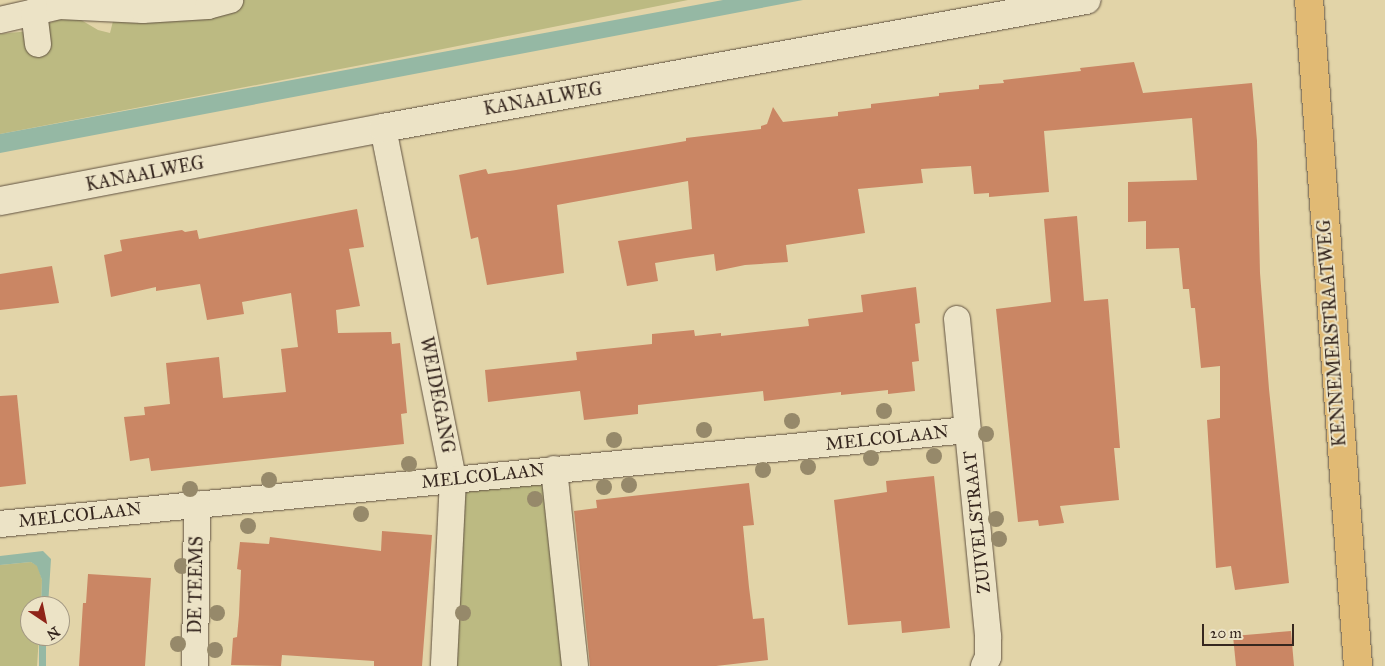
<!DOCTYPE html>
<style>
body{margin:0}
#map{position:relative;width:1385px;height:666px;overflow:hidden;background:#e2d4a8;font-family:"IM FELL Great Primer",serif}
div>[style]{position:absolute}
.green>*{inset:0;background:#bcba82}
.water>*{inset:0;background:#95b8a4;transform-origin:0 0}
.building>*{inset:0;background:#ca8664}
.roads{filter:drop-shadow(0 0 1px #615241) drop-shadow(0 0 1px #615241)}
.street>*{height:26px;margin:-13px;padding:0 13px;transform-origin:13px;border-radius:13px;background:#ece3c6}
.secondary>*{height:28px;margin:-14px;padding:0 14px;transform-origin:14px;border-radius:14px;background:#ece3c6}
.primary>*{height:28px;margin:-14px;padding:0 14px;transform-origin:14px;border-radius:14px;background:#e1ba74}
.trees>*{width:16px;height:16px;margin:-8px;border-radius:50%;background:#96896a}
span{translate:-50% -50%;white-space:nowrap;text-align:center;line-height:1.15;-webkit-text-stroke:4px #ece3c6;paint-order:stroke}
.street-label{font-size:18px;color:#36271f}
.north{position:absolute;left:20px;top:596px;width:50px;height:50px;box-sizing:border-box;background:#ece3c6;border:1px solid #a39883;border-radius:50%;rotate:146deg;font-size:14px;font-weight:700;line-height:20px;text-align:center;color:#36271f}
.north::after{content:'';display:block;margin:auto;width:18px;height:22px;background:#8f2418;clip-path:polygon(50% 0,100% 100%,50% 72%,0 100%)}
.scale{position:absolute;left:1202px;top:624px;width:92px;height:22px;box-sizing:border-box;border:2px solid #36271f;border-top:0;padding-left:6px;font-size:15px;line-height:18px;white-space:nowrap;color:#36271f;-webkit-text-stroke:4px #ece3c6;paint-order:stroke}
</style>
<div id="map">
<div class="green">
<i style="clip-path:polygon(109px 0,688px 0,403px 57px,0 134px,0 34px,29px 31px,60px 19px,76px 17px,98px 30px,110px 33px,113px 21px)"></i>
<i style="clip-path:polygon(552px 481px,572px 666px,447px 666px,458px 493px)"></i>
<i style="clip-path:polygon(31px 562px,38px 566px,42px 580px,41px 606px,30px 606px,30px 636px,39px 636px,37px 666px,0 666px,0 565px)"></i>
</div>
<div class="water">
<i style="clip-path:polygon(723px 0,803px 0,0 153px,0 134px)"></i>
<i style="clip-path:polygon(43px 551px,51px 559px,48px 606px,41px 606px,42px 580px,37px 566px,31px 562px,0 565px,0 556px)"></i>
<i style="left:39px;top:636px;width:7px;height:30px"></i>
</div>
<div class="building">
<i style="clip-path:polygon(1134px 62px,1143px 93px,1252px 83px,1257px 141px,1260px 273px,1269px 389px,1289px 583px,1235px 590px,1231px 566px,1216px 568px,1207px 420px,1220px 418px,1220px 366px,1201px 368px,1195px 308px,1191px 308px,1189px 289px,1183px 289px,1179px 248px,1146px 249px,1146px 221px,1128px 222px,1128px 182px,1197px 180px,1192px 118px,1044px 131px,1049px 192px,989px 197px,989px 193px,974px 194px,971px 166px,921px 169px,923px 183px,858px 189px,865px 233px,786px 245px,788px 262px,745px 265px,716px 271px,714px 254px,686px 258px,655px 263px,658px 281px,627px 286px,618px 241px,692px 229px,688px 181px,557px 205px,564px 273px,487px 285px,478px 237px,471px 239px,459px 175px,486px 169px,488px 174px,516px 170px,686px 141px,686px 138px,761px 129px,761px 126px,767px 124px,773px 107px,783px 122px,838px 116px,838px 112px,871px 108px,871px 104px,939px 96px,939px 93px,979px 89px,979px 85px,1004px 83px,1003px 80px,1081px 71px,1080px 68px)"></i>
<i style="clip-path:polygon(357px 209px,364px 247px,349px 249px,360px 306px,336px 310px,338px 333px,391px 332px,392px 344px,400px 343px,407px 413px,401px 414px,404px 444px,151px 471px,149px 458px,130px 461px,124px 417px,145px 415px,144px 407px,170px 404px,166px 363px,219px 357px,223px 398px,286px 392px,281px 349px,298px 347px,291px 293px,242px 302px,244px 314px,207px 320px,200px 284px,156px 291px,156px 287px,111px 297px,104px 255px,122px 251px,120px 240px,182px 230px,185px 232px,197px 230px,199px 239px)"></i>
<i style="clip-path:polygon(1077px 216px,1084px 301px,1108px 299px,1120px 448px,1114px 448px,1119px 500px,1060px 506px,1064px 523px,1039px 526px,1038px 520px,1018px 522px,996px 309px,1051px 302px,1044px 219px)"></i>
<i style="clip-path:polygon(52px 266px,59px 303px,0 310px,0 274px)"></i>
<i style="clip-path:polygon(916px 287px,920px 323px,915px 324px,919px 361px,912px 362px,915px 391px,888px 394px,888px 390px,841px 395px,841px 392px,764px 401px,763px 391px,638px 405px,638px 414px,584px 420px,580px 391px,488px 402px,485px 370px,577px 360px,576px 352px,652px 344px,652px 334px,694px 330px,695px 336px,721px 333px,721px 336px,809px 326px,808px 319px,863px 312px,861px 295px)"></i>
<i style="clip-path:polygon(17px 395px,26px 484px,0 487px,0 396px)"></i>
<i style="clip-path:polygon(934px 476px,950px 628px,902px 633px,901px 621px,848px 625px,834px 500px,887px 492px,886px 481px)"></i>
<i style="clip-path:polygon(749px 483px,754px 525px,743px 526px,749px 587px,753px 619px,764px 618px,768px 660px,716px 666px,590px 666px,574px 511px,597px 508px,596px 500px)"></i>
<i style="clip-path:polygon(382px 531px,432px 535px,422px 666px,374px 666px,374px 661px,282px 655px,281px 666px,231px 665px,233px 638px,237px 637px,239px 615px,241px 570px,237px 569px,240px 542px,269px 544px,270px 537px,381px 551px)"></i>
<i style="clip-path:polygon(88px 574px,151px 578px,145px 666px,79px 666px,83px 603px,86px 603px)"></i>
<i style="clip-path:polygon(1291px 631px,1294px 666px,1236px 666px,1233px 636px)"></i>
</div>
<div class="roads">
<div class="street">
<i style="left:0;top:20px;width:35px;rotate:-13deg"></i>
<i style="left:38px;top:44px;width:32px;rotate:-97deg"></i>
<i style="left:34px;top:12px;width:26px;rotate:-13deg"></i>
<i style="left:59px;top:6px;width:84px;rotate:2.7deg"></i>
<i style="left:143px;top:10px;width:65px;rotate:-3.5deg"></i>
<i style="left:208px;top:6px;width:23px;rotate:-15deg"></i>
<i style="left:383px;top:128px;width:358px;rotate:78.7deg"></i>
<i style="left:453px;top:479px;width:187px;rotate:92.8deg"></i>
<i style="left:957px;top:319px;width:320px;rotate:84.4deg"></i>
<i style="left:988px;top:637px;width:20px;rotate:90deg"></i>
<i style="left:988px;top:657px;width:10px;rotate:114deg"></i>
<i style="left:554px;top:469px;width:198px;rotate:83.9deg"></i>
<i style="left:0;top:524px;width:972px;rotate:-5.55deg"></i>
<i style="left:195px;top:666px;width:162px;rotate:-89.3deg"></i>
</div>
<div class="secondary">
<i style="left:0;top:201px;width:390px;rotate:-10.8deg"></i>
<i style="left:383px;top:128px;width:715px;rotate:-10.32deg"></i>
</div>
<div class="primary">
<i style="left:1309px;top:0;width:668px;rotate:85.79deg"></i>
</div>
</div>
<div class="trees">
<i style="left:884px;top:411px"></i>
<i style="left:792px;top:421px"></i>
<i style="left:704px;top:430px"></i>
<i style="left:986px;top:434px"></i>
<i style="left:614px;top:440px"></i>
<i style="left:934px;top:456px"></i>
<i style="left:871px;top:458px"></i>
<i style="left:409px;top:464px"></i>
<i style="left:808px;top:467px"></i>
<i style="left:763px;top:470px"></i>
<i style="left:269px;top:480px"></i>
<i style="left:629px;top:485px"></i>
<i style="left:604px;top:487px"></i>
<i style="left:190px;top:489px"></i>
<i style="left:535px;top:499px"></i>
<i style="left:361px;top:514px"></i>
<i style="left:996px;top:519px"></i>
<i style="left:248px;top:526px"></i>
<i style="left:999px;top:539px"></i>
<i style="left:182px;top:566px"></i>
<i style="left:217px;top:613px"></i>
<i style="left:463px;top:613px"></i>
<i style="left:178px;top:644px"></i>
<i style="left:215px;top:650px"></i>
</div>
<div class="street-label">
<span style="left:543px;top:99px;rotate:-10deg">KANAALWEG</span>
<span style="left:145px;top:174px;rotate:-11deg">KANAALWEG</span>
<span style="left:1332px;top:333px;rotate:-94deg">KENNEMERSTRAATWEG</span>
<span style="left:437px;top:395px;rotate:79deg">WEIDEGANG</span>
<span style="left:887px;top:438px;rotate:-6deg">MELCOLAAN</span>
<span style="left:483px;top:476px;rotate:-6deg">MELCOLAAN</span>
<span style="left:80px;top:515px;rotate:-6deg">MELCOLAAN</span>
<span style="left:977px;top:522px;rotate:-96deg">ZUIVELSTRAAT</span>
<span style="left:196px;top:585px;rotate:-89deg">DE TEEMS</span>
</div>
<div class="north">N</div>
<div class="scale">20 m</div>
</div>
